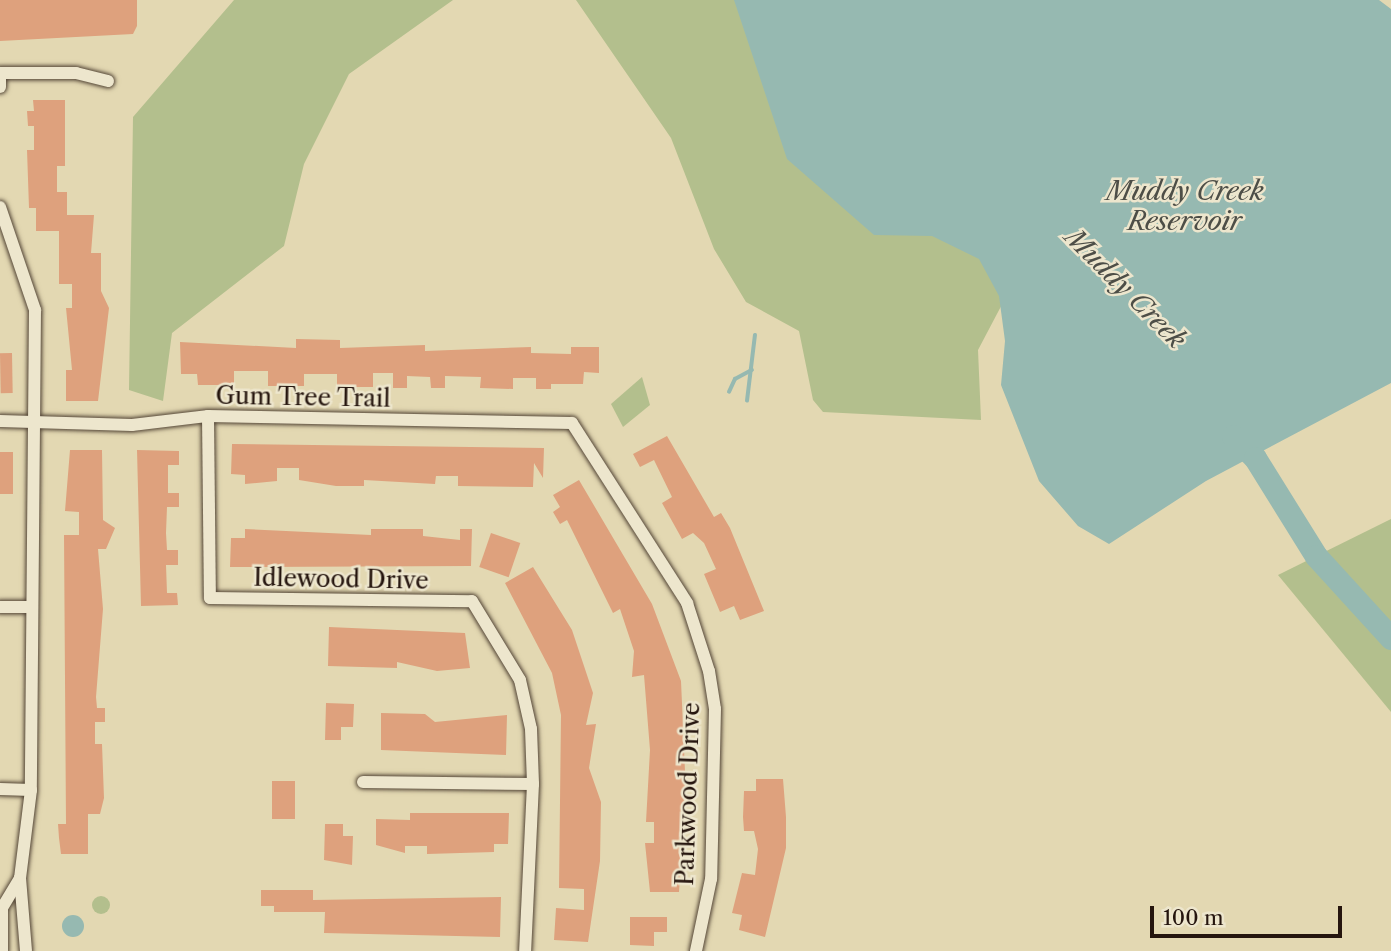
<!DOCTYPE html>
<style>
body{margin:0}
#map{position:relative;width:1391px;height:951px;overflow:hidden;background:#e3d8b2;font-family:"Libre Caslon Text",serif}
div>[style]{position:absolute}
.green>*{inset:0;background:#b3bf8d}
.round{border-radius:50%}
.water>*{inset:0;background:#96b9b1}
.stream>*{height:3.5px;margin:-1.75px;padding:0 1.75px;transform-origin:1.75px;border-radius:1.75px;background:#96b9b1}
.river>*{height:23px;margin:-11.5px;padding:0 11.5px;transform-origin:11.5px;border-radius:11.5px;background:#96b9b1}
.building>*{inset:0;background:#dea17d;transform-origin:0 0}
.roads{filter:drop-shadow(0 0 2px #544637) drop-shadow(0 0 2px #544637)}
.minor>*{height:12px;margin:-6px;padding:0 6px;transform-origin:6px;border-radius:6px;background:#ede6cd}
span{translate:-50% -50%;white-space:nowrap;text-align:center;line-height:1.15;-webkit-text-stroke:5px #ede6cd;paint-order:stroke}
.street-label{font-size:24px;color:#25150e}
.water-label{font-size:26px;color:#4d4e47;font-style:italic}
.scale{position:absolute;left:1150px;top:906px;width:192px;height:32px;box-sizing:border-box;border:4px solid #25150e;border-top:0;padding-left:9px;font-size:21px;line-height:24px;white-space:nowrap;color:#25150e;-webkit-text-stroke:5px #ede6cd;paint-order:stroke}
</style>
<div id="map">
<div class="green">
<i style="clip-path:polygon(234px 0,453px 0,349px 74px,304px 164px,284px 246px,172px 333px,163px 401px,129px 390px,133px 117px)"></i>
<i style="clip-path:polygon(576px 0,1162px 0,978px 350px,981px 420px,823px 412px,813px 400px,799px 331px,746px 302px,714px 249px,671px 138px)"></i>
<i style="clip-path:polygon(642px 377px,650px 405px,623px 427px,611px 404px)"></i>
<i style="clip-path:polygon(1391px 519px,1391px 712px,1278px 575px)"></i>
<i class="round" style="left:92px;top:896px;width:18px;height:18px"></i>
</div>
<div class="water">
<i style="clip-path:polygon(734px 0,1379px 0,1391px 9px,1391px 383px,1206px 481px,1109px 544px,1078px 526px,1039px 481px,1001px 385px,1005px 341px,999px 296px,979px 259px,932px 236px,874px 235px,787px 159px)"></i>
<i class="round" style="left:62px;top:915px;width:22px;height:22px"></i>
</div>
<div class="stream">
<i style="left:729px;top:392px;width:14px;rotate:-65deg"></i>
<i style="left:735px;top:379px;width:19px;rotate:-28deg"></i>
<i style="left:747px;top:401px;width:66px;rotate:-83.1deg"></i>
</div>
<div class="river">
<i style="left:1233px;top:436px;width:31px;rotate:45deg"></i>
<i style="left:1255px;top:458px;width:115px;rotate:58.1deg"></i>
<i style="left:1316px;top:556px;width:111px;rotate:47.6deg"></i>
</div>
<div class="building">
<i style="clip-path:polygon(0 0,137px 0,137px 26px,133px 34px,0 41px)"></i>
<i style="clip-path:polygon(33px 100px,65px 100px,65px 166px,57px 166px,57px 192px,67px 192px,67px 215px,94px 215px,91px 253px,101px 253px,101px 291px,109px 308px,98px 401px,66px 401px,66px 370px,72px 370px,66px 308px,72px 308px,72px 284px,59px 284px,59px 231px,36px 231px,36px 208px,29px 208px,27px 150px,34px 150px,34px 126px,28px 126px,27px 111px,34px 111px)"></i>
<i style="clip-path:polygon(296px 339px,340px 340px,340px 348px,425px 345px,425px 351px,531px 347px,531px 353px,571px 354px,571px 347px,599px 347px,599px 373px,584px 372px,583px 384px,551px 384px,551px 389px,536px 389px,536px 378px,513px 378px,513px 389px,480px 388px,481px 377px,445px 376px,445px 388px,431px 388px,430px 377px,407px 376px,407px 388px,393px 388px,393px 373px,373px 373px,373px 387px,337px 387px,337px 374px,304px 374px,304px 386px,268px 386px,268px 371px,234px 371px,234px 385px,198px 385px,197px 374px,181px 374px,180px 342px,296px 348px)"></i>
<i style="left:12px;top:353px;width:40px;height:12px;rotate:89deg"></i>
<i style="clip-path:polygon(667px 436px,714px 517px,721px 513px,730px 528px,764px 611px,740px 620px,734px 606px,720px 612px,704px 574px,716px 569px,704px 543px,693px 533px,682px 539px,662px 503px,672px 497px,654px 460px,640px 467px,633px 454px)"></i>
<i style="clip-path:polygon(232px 444px,544px 448px,543px 478px,534px 463px,533px 487px,458px 486px,458px 476px,436px 476px,435px 484px,364px 480px,364px 486px,336px 486px,299px 480px,299px 468px,277px 468px,277px 481px,245px 484px,245px 475px,231px 474px)"></i>
<i style="clip-path:polygon(70px 450px,102px 450px,103px 520px,115px 528px,106px 549px,98px 549px,103px 609px,96px 697px,97px 708px,105px 708px,105px 722px,95px 722px,95px 744px,102px 744px,104px 798px,100px 814px,88px 814px,88px 854px,61px 854px,59px 838px,58px 824px,66px 824px,64px 535px,79px 535px,79px 512px,65px 511px)"></i>
<i style="clip-path:polygon(137px 450px,179px 451px,179px 465px,168px 465px,168px 493px,179px 493px,179px 507px,167px 507px,166px 533px,167px 550px,178px 550px,178px 565px,166px 565px,167px 593px,177px 593px,178px 605px,141px 606px)"></i>
<i style="left:0;top:452px;width:13px;height:42px"></i>
<i style="clip-path:polygon(579px 480px,652px 604px,681px 681px,686px 794px,679px 892px,650px 892px,645px 843px,654px 843px,654px 822px,646px 822px,650px 750px,644px 675px,632px 677px,634px 651px,620px 609px,613px 613px,567px 520px,560px 524px,553px 512px,560px 507px,553px 495px)"></i>
<i style="clip-path:polygon(245px 529px,371px 535px,371px 529px,423px 529px,423px 536px,460px 540px,460px 529px,472px 529px,471px 566px,230px 567px,231px 538px,245px 538px)"></i>
<i style="left:491px;top:533px;width:31px;height:36px;rotate:19deg"></i>
<i style="clip-path:polygon(533px 567px,572px 630px,593px 693px,586px 725px,596px 724px,589px 768px,601px 802px,600px 861px,588px 942px,554px 940px,556px 908px,584px 910px,584px 889px,559px 888px,561px 715px,552px 673px,505px 583px)"></i>
<i style="clip-path:polygon(329px 627px,465px 633px,470px 668px,437px 671px,397px 662px,397px 668px,328px 666px)"></i>
<i style="clip-path:polygon(326px 703px,354px 704px,353px 727px,341px 727px,341px 740px,325px 740px)"></i>
<i style="clip-path:polygon(381px 713px,425px 714px,435px 722px,507px 715px,506px 755px,381px 750px)"></i>
<i style="clip-path:polygon(756px 779px,783px 779px,786px 817px,786px 848px,765px 937px,739px 930px,742px 915px,732px 913px,742px 873px,755px 875px,758px 849px,754px 831px,744px 831px,743px 817px,744px 791px,756px 791px)"></i>
<i style="left:272px;top:781px;width:23px;height:38px"></i>
<i style="clip-path:polygon(410px 813px,509px 813px,508px 844px,494px 844px,494px 852px,427px 854px,427px 846px,405px 846px,405px 853px,376px 845px,376px 819px,410px 820px)"></i>
<i style="clip-path:polygon(325px 824px,343px 824px,343px 836px,353px 836px,352px 865px,324px 860px)"></i>
<i style="clip-path:polygon(261px 890px,313px 890px,313px 900px,501px 897px,500px 937px,324px 933px,325px 912px,274px 912px,274px 906px,261px 906px)"></i>
<i style="clip-path:polygon(630px 917px,667px 917px,667px 932px,654px 932px,654px 946px,630px 945px)"></i>
</div>
<div class="roads">
<div class="minor">
<i style="left:0;top:73px;width:76px"></i>
<i style="left:76px;top:73px;width:33px;rotate:14deg"></i>
<i style="left:0;top:87px;width:14px;rotate:-90deg"></i>
<i style="left:0;top:207px;width:109px;rotate:71.2deg"></i>
<i style="left:35px;top:310px;width:480px;rotate:90.5deg"></i>
<i style="left:31px;top:790px;width:89px;rotate:97.1deg"></i>
<i style="left:208px;top:416px;width:182px;rotate:89.4deg"></i>
<i style="left:210px;top:598px;width:262px;rotate:0.7deg"></i>
<i style="left:472px;top:601px;width:92px;rotate:58.7deg"></i>
<i style="left:520px;top:680px;width:50px;rotate:77.3deg"></i>
<i style="left:531px;top:729px;width:55px;rotate:87.9deg"></i>
<i style="left:533px;top:784px;width:167px;rotate:92.7deg"></i>
<i style="left:0;top:421px;width:132px;rotate:1.7deg"></i>
<i style="left:132px;top:425px;width:77px;rotate:-6.8deg"></i>
<i style="left:208px;top:416px;width:364px;rotate:1.1deg"></i>
<i style="left:572px;top:423px;width:214px;rotate:57.4deg"></i>
<i style="left:687px;top:603px;width:71px;rotate:72.1deg"></i>
<i style="left:709px;top:671px;width:38px;rotate:81deg"></i>
<i style="left:715px;top:709px;width:170px;rotate:91.3deg"></i>
<i style="left:711px;top:879px;width:74px;rotate:101.8deg"></i>
<i style="left:0;top:607px;width:31px"></i>
<i style="left:363px;top:782px;width:170px;rotate:0.7deg"></i>
<i style="left:0;top:789px;width:31px;rotate:2deg"></i>
<i style="left:2px;top:951px;width:43px;rotate:-90deg"></i>
<i style="left:2px;top:908px;width:35px;rotate:-59deg"></i>
<i style="left:20px;top:878px;width:73px;rotate:85.3deg"></i>
</div>
</div>
<div class="street-label">
<span style="left:303px;top:397px;rotate:1deg">Gum Tree Trail</span>
<span style="left:341px;top:579px;rotate:1deg">Idlewood Drive</span>
<span style="left:688px;top:794px;rotate:-88deg">Parkwood Drive</span>
</div>
<div class="water-label">
<span style="left:1185px;top:207px">Muddy Creek<br>Reservoir</span>
<span style="left:1125px;top:289px;rotate:45deg">Muddy Creek</span>
</div>
<div class="scale">100 m</div>
</div>
